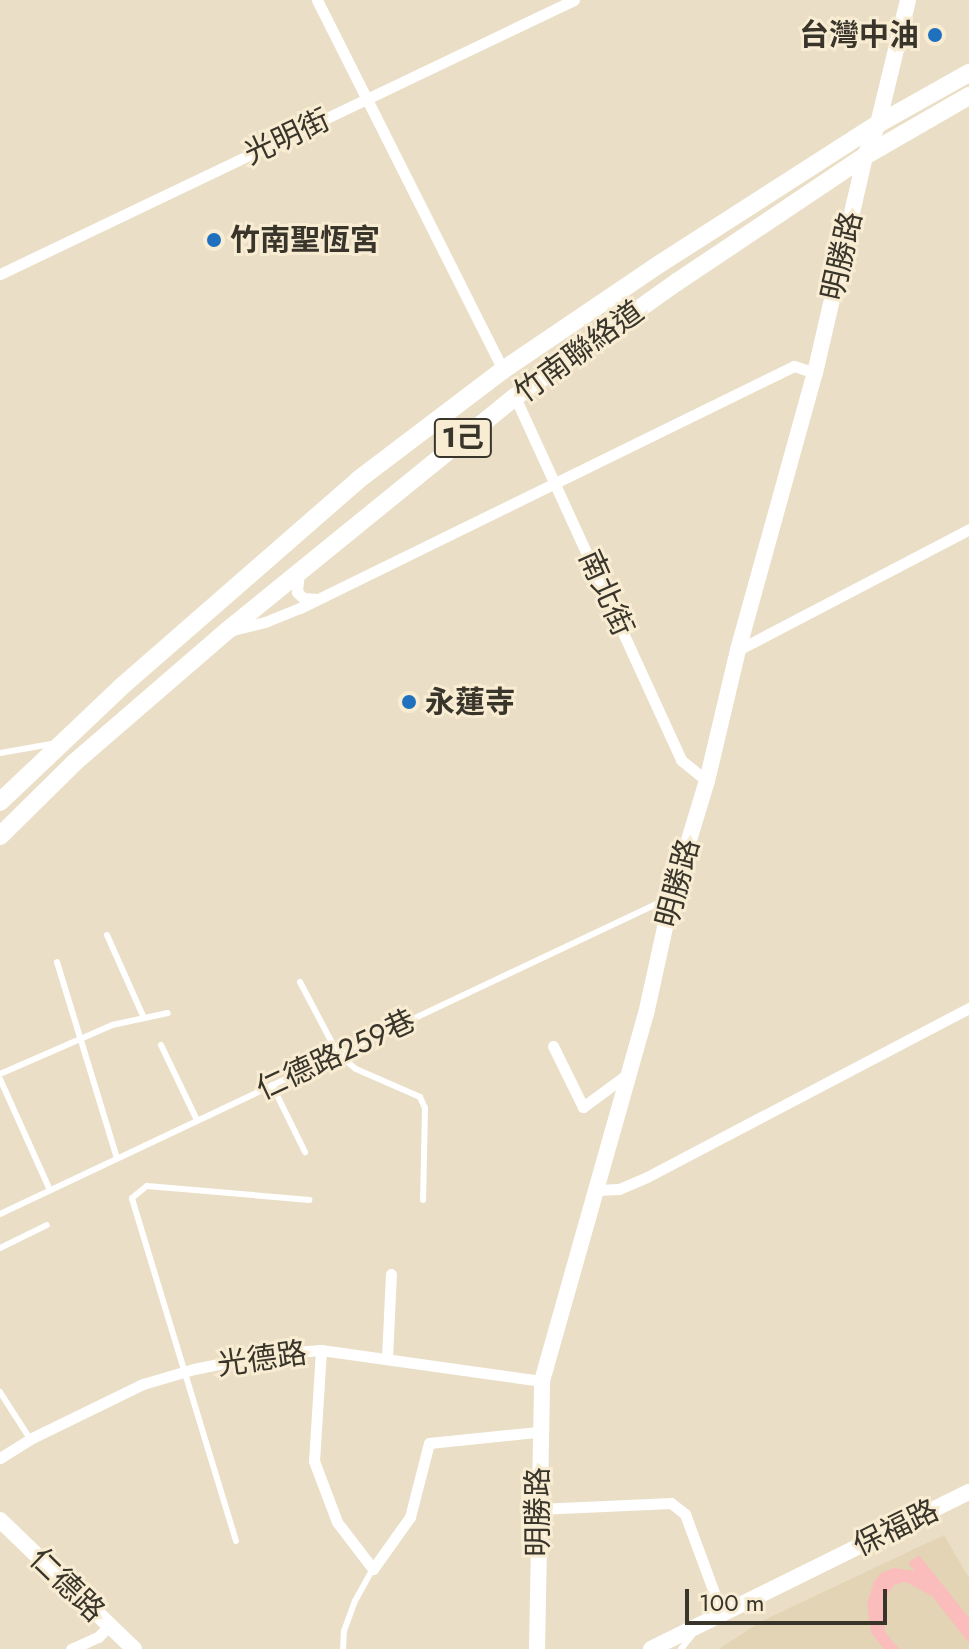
<!DOCTYPE html>
<meta charset="utf-8">
<style>
body{margin:0}
#map{position:relative;width:969px;height:1649px;overflow:hidden;background:#eadfc6;font-family:Jost,"Noto Sans TC",sans-serif}
div>[style]{position:absolute}
.built>*{inset:0;background:#e2d4b4}
.green>*{inset:0;background:#fabdbb}
.lane>*{height:6px;margin:-3px;padding:0 3px;transform-origin:3px;border-radius:3px;background:#fff}
.street>*{height:11px;margin:-5.5px;padding:0 5.5px;transform-origin:5.5px;border-radius:5.5px;background:#fff}
.secondary>*{height:16px;margin:-8px;padding:0 8px;transform-origin:8px;border-radius:8px;background:#fff}
.primary>*{height:18px;margin:-9px;padding:0 9px;transform-origin:9px;border-radius:9px;background:#fff}
.dots>*{width:22px;height:22px;translate:-50% -50%;box-sizing:border-box;border:4px solid #f8ecd3;border-radius:50%}
span{translate:-50% -50%;white-space:nowrap;text-align:center;line-height:1.15;-webkit-text-stroke:6px #f8ecd3;paint-order:stroke}
.shield-label span{padding:2px 6px;background:#f8ecd3;border:2px solid;border-radius:6px;-webkit-text-stroke-width:0}
.shield-label{font-size:28px;color:#39352b;font-weight:700}
.poi-label{font-size:30px;color:#39352b;font-weight:700}
.right{translate:-100% -50%;text-align:right}
.left{translate:0 -50%;text-align:left}
.street-label{font-size:30px;color:#39352b}
.scale{position:absolute;left:685px;top:1589px;width:202px;height:36px;box-sizing:border-box;border:4px solid #39352b;border-top:0;padding-left:10px;font-size:24px;line-height:28px;white-space:nowrap;color:#39352b;-webkit-text-stroke:6px #f8ecd3;paint-order:stroke}
</style>
<div id="map">
<div class="built">
<i style="clip-path:polygon(944px 1535px,969px 1578px,969px 1649px,719px 1649px,760px 1622px)"></i>
</div>
<div class="green">
<i style="clip-path:polygon(919px 1555px,969px 1618px,969px 1643px,932px 1596px,906px 1582px,894px 1585px,882px 1603px,885px 1632px,899px 1649px,884px 1649px,871px 1633px,867px 1604px,874px 1582px,881px 1573px,893px 1568px,915px 1571px,908px 1563px)"></i>
</div>
<div class="lane">
<i style="left:0;top:753px;width:52px;rotate:-10deg"></i>
<i style="left:107px;top:935px;width:91px;rotate:66deg"></i>
<i style="left:57px;top:962px;width:205px;rotate:73deg"></i>
<i style="left:300px;top:982px;width:81px;rotate:62.2deg"></i>
<i style="left:338px;top:1054px;width:23px;rotate:40deg"></i>
<i style="left:356px;top:1069px;width:70px;rotate:23.6deg"></i>
<i style="left:420px;top:1097px;width:12px;rotate:66deg"></i>
<i style="left:425px;top:1108px;width:92px;rotate:91.2deg"></i>
<i style="left:161px;top:1045px;width:83px;rotate:64.4deg"></i>
<i style="left:0;top:1074px;width:122px;rotate:-23.6deg"></i>
<i style="left:112px;top:1025px;width:57px;rotate:-12.1deg"></i>
<i style="left:0;top:1079px;width:122px;rotate:65.8deg"></i>
<i style="left:272px;top:1085px;width:75px;rotate:63.8deg"></i>
<i style="left:0;top:1214px;width:740px;rotate:-25.28deg"></i>
<i style="left:0;top:1248px;width:52px;rotate:-26.1deg"></i>
<i style="left:0;top:1392px;width:56px;rotate:57.4deg"></i>
<i style="left:236px;top:1541px;width:358px;rotate:-106.9deg"></i>
<i style="left:132px;top:1198px;width:19px;rotate:-39deg"></i>
<i style="left:147px;top:1186px;width:163px;rotate:4.9deg"></i>
<i style="left:343px;top:1649px;width:18px;rotate:-87deg"></i>
<i style="left:344px;top:1631px;width:32px;rotate:-70deg"></i>
<i style="left:355px;top:1601px;width:37px;rotate:-61deg"></i>
<i style="left:681px;top:1649px;width:21px;rotate:-51deg"></i>
</div>
<div class="street">
<i style="left:317px;top:0;width:414px;rotate:63.3deg"></i>
<i style="left:0;top:274px;width:636px;rotate:-25.52deg"></i>
<i style="left:515px;top:397px;width:399px;rotate:65.4deg"></i>
<i style="left:681px;top:760px;width:33px;rotate:39deg"></i>
<i style="left:299px;top:572px;width:20px;rotate:96deg"></i>
<i style="left:297px;top:592px;width:8px;rotate:45deg"></i>
<i style="left:303px;top:598px;width:14px;rotate:4deg"></i>
<i style="left:233px;top:630px;width:33px;rotate:-14deg"></i>
<i style="left:265px;top:622px;width:38px;rotate:-22deg"></i>
<i style="left:300px;top:608px;width:550px;rotate:-26.1deg"></i>
<i style="left:794px;top:366px;width:22px;rotate:18deg"></i>
<i style="left:738px;top:650px;width:261px;rotate:-27.6deg"></i>
<i style="left:553px;top:1046px;width:68px;rotate:63.8deg"></i>
<i style="left:583px;top:1107px;width:57px;rotate:-36.5deg"></i>
<i style="left:598px;top:1190px;width:21px;rotate:-3deg"></i>
<i style="left:619px;top:1189px;width:30px;rotate:-23deg"></i>
<i style="left:647px;top:1177px;width:364px;rotate:-27.7deg"></i>
<i style="left:321px;top:1350px;width:111px;rotate:93.6deg"></i>
<i style="left:314px;top:1461px;width:65px;rotate:69.3deg"></i>
<i style="left:337px;top:1522px;width:59px;rotate:52.5deg"></i>
<i style="left:373px;top:1569px;width:64px;rotate:-54.6deg"></i>
<i style="left:410px;top:1517px;width:76px;rotate:-75.6deg"></i>
<i style="left:429px;top:1443px;width:110px;rotate:-5.8deg"></i>
<i style="left:387px;top:1358px;width:84px;rotate:-87.3deg"></i>
<i style="left:0;top:1458px;width:36px;rotate:-32deg"></i>
<i style="left:30px;top:1439px;width:126px;rotate:-26deg"></i>
<i style="left:143px;top:1384px;width:53px;rotate:-16.4deg"></i>
<i style="left:194px;top:1369px;width:76px;rotate:-11.5deg"></i>
<i style="left:268px;top:1354px;width:53px;rotate:-4.3deg"></i>
<i style="left:321px;top:1350px;width:223px;rotate:8deg"></i>
<i style="left:538px;top:1509px;width:133px;rotate:-2.6deg"></i>
<i style="left:671px;top:1503px;width:18px;rotate:38deg"></i>
<i style="left:685px;top:1514px;width:107px;rotate:69.7deg"></i>
<i style="left:71px;top:1649px;width:30px;rotate:-24deg"></i>
<i style="left:98px;top:1637px;width:17px;rotate:-45deg"></i>
</div>
<div class="secondary">
<i style="left:0;top:1520px;width:186px;rotate:43.9deg"></i>
<i style="left:537px;top:1649px;width:268px;rotate:-88.9deg"></i>
<i style="left:542px;top:1381px;width:381px;rotate:-74.2deg"></i>
<i style="left:646px;top:1014px;width:121px;rotate:-77.6deg"></i>
<i style="left:672px;top:896px;width:120px;rotate:-73.1deg"></i>
<i style="left:707px;top:781px;width:135px;rotate:-76.7deg"></i>
<i style="left:738px;top:650px;width:288px;rotate:-74.5deg"></i>
<i style="left:815px;top:373px;width:223px;rotate:-77deg"></i>
<i style="left:865px;top:156px;width:35px;rotate:-68deg"></i>
<i style="left:878px;top:124px;width:128px;rotate:-76.4deg"></i>
<i style="left:651px;top:1649px;width:355px;rotate:-26.3deg"></i>
</div>
<div class="primary">
<i style="left:0;top:802px;width:167px;rotate:-43.5deg"></i>
<i style="left:121px;top:687px;width:315px;rotate:-41.1deg"></i>
<i style="left:358px;top:480px;width:182px;rotate:-37.2deg"></i>
<i style="left:503px;top:370px;width:187px;rotate:-34.1deg"></i>
<i style="left:658px;top:265px;width:261px;rotate:-32.7deg"></i>
<i style="left:878px;top:124px;width:104px;rotate:-29.3deg"></i>
<i style="left:0;top:836px;width:105px;rotate:-44.6deg"></i>
<i style="left:75px;top:762px;width:202px;rotate:-40.8deg"></i>
<i style="left:228px;top:630px;width:370px;rotate:-39.1deg"></i>
<i style="left:515px;top:397px;width:199px;rotate:-35.4deg"></i>
<i style="left:677px;top:282px;width:226px;rotate:-33.8deg"></i>
<i style="left:865px;top:156px;width:120px;rotate:-30deg"></i>
</div>
<div class="dots">
<i style="left:935px;top:35px;background:#1f71bf"></i>
<i style="left:214px;top:240px;background:#1f71bf"></i>
<i style="left:409px;top:702px;background:#1f71bf"></i>
</div>
<div class="shield-label">
<span style="left:463px;top:438px">1己</span>
</div>
<div class="poi-label">
<span class="right" style="left:919px;top:35px">台灣中油</span>
<span class="left" style="left:230px;top:240px">竹南聖恆宮</span>
<span class="left" style="left:425px;top:702px">永蓮寺</span>
</div>
<div class="street-label">
<span style="left:287px;top:137px;rotate:-25deg">光明街</span>
<span style="left:842px;top:256px;rotate:-77deg">明勝路</span>
<span style="left:579px;top:352px;rotate:-36deg">竹南聯絡道</span>
<span style="left:606px;top:593px;rotate:66deg">南北街</span>
<span style="left:678px;top:883px;rotate:-75deg">明勝路</span>
<span style="left:336px;top:1055px;rotate:-25deg">仁德路259巷</span>
<span style="left:262px;top:1359px;rotate:-8deg">光德路</span>
<span style="left:538px;top:1512px;rotate:-90deg">明勝路</span>
<span style="left:896px;top:1528px;rotate:-26deg">保福路</span>
<span style="left:67px;top:1585px;rotate:44deg">仁德路</span>
</div>
<div class="scale">100 m</div>
</div>
